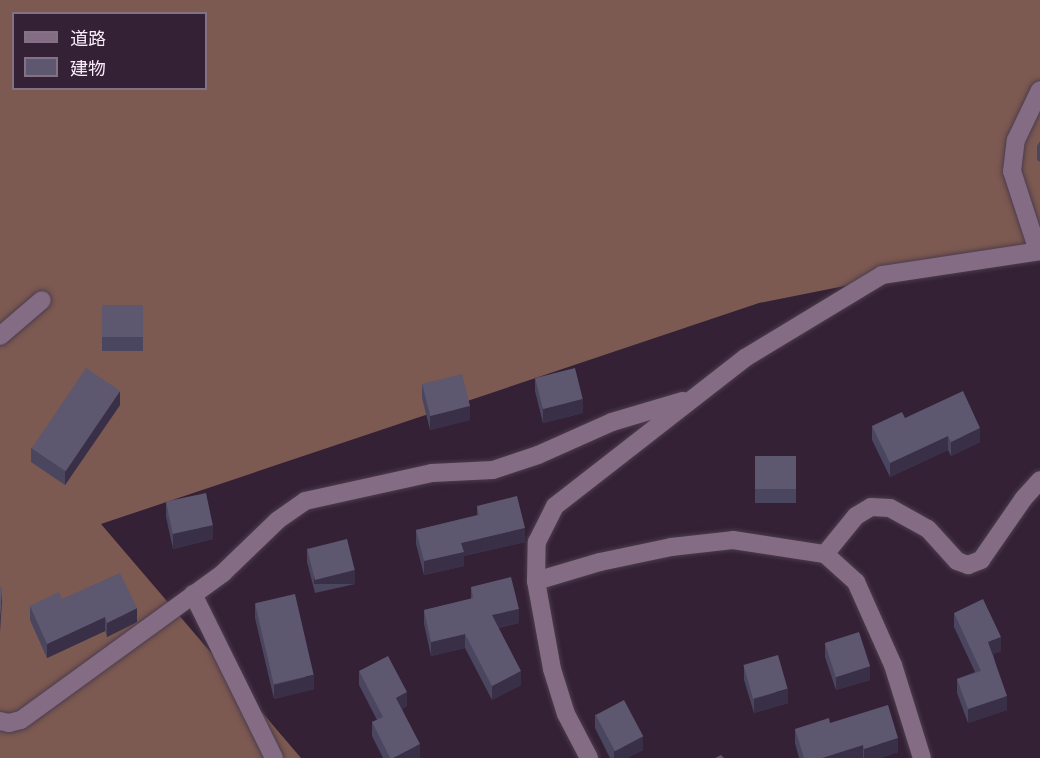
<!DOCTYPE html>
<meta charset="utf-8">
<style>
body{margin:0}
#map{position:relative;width:1040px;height:758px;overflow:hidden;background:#342135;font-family:Arial,"Noto Sans JP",sans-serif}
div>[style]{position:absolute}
.forest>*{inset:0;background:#7c5951}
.roads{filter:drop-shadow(0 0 2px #4c3c4d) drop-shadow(0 0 2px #4c3c4d)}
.minor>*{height:18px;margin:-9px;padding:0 9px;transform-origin:9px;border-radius:9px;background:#846d84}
.wall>*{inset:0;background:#4a465f;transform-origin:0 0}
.shaded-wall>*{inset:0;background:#392f47;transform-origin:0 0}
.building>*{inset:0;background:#5d576f;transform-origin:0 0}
span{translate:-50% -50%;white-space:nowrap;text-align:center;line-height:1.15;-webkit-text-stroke:4.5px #342135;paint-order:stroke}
.legend{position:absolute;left:12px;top:12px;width:195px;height:78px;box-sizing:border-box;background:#342135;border:2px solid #837283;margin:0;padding:8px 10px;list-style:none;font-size:18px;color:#f9ecf9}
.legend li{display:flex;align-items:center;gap:12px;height:30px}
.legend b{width:30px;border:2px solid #837283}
</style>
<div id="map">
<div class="forest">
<i style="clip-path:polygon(evenodd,0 0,1040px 0,1040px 247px,759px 303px,101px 524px,301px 758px,0 758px,0 0,14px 14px,206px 14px,206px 88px,14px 88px,14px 14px)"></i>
</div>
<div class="roads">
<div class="minor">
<i style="left:1038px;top:251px;width:84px;rotate:-108deg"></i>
<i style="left:1012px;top:171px;width:31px;rotate:-83deg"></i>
<i style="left:1016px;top:140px;width:55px;rotate:-64.4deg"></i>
<i style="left:0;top:336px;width:55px;rotate:-40.6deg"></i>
<i style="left:825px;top:554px;width:49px;rotate:-50.8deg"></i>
<i style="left:856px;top:516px;width:17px;rotate:-31deg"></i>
<i style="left:871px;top:507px;width:19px;rotate:3deg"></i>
<i style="left:890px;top:508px;width:43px;rotate:28.9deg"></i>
<i style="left:928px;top:529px;width:43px;rotate:47.8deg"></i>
<i style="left:957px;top:561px;width:12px;rotate:20deg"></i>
<i style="left:968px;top:565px;width:14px;rotate:-21deg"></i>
<i style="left:981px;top:560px;width:75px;rotate:-55.3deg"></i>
<i style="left:1024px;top:498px;width:24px;rotate:-48deg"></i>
<i style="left:536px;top:581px;width:67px;rotate:-16.5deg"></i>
<i style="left:600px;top:562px;width:73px;rotate:-11.9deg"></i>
<i style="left:671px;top:547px;width:62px;rotate:-6.4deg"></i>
<i style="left:733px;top:540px;width:93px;rotate:8.7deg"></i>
<i style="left:825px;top:554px;width:42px;rotate:42.1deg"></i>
<i style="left:856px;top:582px;width:91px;rotate:66deg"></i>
<i style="left:893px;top:665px;width:97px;rotate:72.7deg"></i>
<i style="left:193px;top:594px;width:183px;rotate:63.7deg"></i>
<i style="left:0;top:721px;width:9px;rotate:13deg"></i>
<i style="left:9px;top:723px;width:12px;rotate:-14deg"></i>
<i style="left:21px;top:720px;width:250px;rotate:-36deg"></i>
<i style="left:223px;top:573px;width:76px;rotate:-43.9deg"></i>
<i style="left:278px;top:520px;width:33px;rotate:-35deg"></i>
<i style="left:305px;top:501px;width:130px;rotate:-12.4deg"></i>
<i style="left:432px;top:473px;width:61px;rotate:-2.8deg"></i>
<i style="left:493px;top:470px;width:47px;rotate:-18.4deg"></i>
<i style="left:538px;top:455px;width:81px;rotate:-24deg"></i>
<i style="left:612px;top:422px;width:74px;rotate:-16.5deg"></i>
<i style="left:589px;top:758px;width:50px;rotate:-117.6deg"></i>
<i style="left:566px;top:714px;width:47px;rotate:-107.3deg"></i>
<i style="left:552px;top:669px;width:89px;rotate:-100.3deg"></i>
<i style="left:536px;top:581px;width:39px;rotate:-89deg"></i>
<i style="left:537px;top:542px;width:40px;rotate:-63.4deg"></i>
<i style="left:555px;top:506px;width:241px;rotate:-37.9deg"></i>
<i style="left:745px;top:358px;width:160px;rotate:-31.2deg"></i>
<i style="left:882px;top:275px;width:160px;rotate:-8.6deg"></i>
</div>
</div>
<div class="wall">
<i style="clip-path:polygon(1040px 141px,1040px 162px,1037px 160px,1037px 146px)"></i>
<i style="left:102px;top:305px;width:41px;height:46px"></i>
<i style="clip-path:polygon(535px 377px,583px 413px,543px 423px,535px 391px)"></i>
<i style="clip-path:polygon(422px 384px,470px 420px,430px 430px,422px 398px)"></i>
<i style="clip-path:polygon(120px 405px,65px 485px,31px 462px,31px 448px)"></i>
<i style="clip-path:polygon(905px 418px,980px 442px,951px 456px,948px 450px,890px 477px,872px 440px,872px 426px)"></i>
<i style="left:755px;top:456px;width:41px;height:47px"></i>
<i style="clip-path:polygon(166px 503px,213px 539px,173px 549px,166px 517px)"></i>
<i style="clip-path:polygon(477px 506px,525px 542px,464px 556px,464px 566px,424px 575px,416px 544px,416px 530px,477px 515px)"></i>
<i style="clip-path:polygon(307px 548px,355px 584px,315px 593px,307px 562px)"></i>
<i style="clip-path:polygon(471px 587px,519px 623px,498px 628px,521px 685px,492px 700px,465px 648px,431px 656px,424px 624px,424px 610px,471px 599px)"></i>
<i style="clip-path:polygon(62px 599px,137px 622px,107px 637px,105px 631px,47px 658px,30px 620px,30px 606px)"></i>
<i style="clip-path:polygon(255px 604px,314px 689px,274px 699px,255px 618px)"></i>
<i style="clip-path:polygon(954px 613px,1001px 651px,993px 654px,1007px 710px,968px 723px,957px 693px,957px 679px,975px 672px,954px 627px)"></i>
<i style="clip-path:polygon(825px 643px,870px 680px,836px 690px,825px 657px)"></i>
<i style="clip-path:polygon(744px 666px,788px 703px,754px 713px,744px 680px)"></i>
<i style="clip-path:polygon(359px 671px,407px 706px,402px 709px,420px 758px,383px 758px,372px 736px,372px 722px,377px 720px,359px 685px)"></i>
<i style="clip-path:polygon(595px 714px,643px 750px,627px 758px,610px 758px,595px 728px)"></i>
<i style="clip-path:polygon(830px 723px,898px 752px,881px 758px,799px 758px,795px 743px,795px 729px)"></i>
</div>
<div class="shaded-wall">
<i style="clip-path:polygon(120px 391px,120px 405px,65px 485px,65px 471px)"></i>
<i style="clip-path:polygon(583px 399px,583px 413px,543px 423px,543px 409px)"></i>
<i style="clip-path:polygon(470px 406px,470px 420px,430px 430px,430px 416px)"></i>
<i style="clip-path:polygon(980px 428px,980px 442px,951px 456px,951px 442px)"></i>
<i style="clip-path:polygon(948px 436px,948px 450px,890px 477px,890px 463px)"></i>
<i style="clip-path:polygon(213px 525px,213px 539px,173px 549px,173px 534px)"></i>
<i style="clip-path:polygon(525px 528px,525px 542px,464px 556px,464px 566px,424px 575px,424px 561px,461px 543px)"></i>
<i style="left:355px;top:570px;width:14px;height:41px;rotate:90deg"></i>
<i style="clip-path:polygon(2px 587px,2px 601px,0 632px,0 618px)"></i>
<i style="clip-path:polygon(137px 608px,137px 622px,107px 637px,107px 623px)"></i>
<i style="clip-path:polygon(519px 609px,519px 623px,492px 629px,492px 615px)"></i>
<i style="clip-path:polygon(105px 617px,105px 631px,47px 658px,47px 644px)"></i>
<i style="clip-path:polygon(465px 634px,465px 648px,431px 656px,431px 642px)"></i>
<i style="clip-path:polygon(1001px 637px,1001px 651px,988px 656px,988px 642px)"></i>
<i style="clip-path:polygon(870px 666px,870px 680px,836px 690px,836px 676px)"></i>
<i style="clip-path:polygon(521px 671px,521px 685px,492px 700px,492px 686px)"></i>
<i style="clip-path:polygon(314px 675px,314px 689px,274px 699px,274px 685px)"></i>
<i style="clip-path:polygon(788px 689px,788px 703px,754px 713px,754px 699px)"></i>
<i style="clip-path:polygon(407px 692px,407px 706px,396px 712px,396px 698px)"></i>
<i style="clip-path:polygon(1007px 696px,1007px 710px,968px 723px,968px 709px)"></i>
<i style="clip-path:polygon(643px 736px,643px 750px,627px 758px,614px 758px,614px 751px)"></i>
<i style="clip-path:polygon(898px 738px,898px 752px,881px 758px,864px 758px,864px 749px)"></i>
<i style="clip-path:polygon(420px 744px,420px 758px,393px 758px)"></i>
<i style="clip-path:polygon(863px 745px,863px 758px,822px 758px)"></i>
</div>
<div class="building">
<i style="left:102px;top:305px;width:41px;height:32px"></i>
<i style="left:86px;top:368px;width:41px;height:97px;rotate:34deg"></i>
<i style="left:575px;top:368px;width:32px;height:41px;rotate:76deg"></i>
<i style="left:462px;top:374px;width:33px;height:41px;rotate:76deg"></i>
<i style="clip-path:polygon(963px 391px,980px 428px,951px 442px,948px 436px,890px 463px,872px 426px,902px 412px,905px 418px)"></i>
<i style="left:755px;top:456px;width:41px;height:33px"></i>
<i style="left:206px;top:493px;width:33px;height:41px;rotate:78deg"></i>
<i style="clip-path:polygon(517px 496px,525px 528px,461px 543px,464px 552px,424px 561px,416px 530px,479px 515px,477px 506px)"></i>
<i style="left:347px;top:539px;width:32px;height:41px;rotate:76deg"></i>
<i style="clip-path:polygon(120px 573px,137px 608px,107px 623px,105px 617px,47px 644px,30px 606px,59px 592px,62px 599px)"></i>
<i style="clip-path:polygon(511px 577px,519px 609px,492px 615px,521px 671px,492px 686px,465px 634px,431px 642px,424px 610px,473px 598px,471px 587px)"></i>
<i style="clip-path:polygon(0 587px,2px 587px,0 618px)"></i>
<i style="left:295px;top:594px;width:83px;height:41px;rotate:77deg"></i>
<i style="clip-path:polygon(983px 599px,1001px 637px,988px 642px,1007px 696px,968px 709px,957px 679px,981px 671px,954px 613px)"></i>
<i style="left:859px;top:632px;width:36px;height:36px;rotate:72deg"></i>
<i style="left:778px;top:655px;width:35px;height:36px;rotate:74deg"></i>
<i style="clip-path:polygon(388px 656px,407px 692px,396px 698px,420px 744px,393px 758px,390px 758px,372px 722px,383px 717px,359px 671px)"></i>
<i style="left:624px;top:700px;width:41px;height:32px;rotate:62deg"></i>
<i style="clip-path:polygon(888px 705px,898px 738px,864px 749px,863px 745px,822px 758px,804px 758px,795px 729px,829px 718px,830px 723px)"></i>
<i style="clip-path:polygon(721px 755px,724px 758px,715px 758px)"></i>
</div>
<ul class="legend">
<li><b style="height:8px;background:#846d84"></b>道路</li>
<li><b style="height:16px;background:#5d576f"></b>建物</li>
</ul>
</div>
